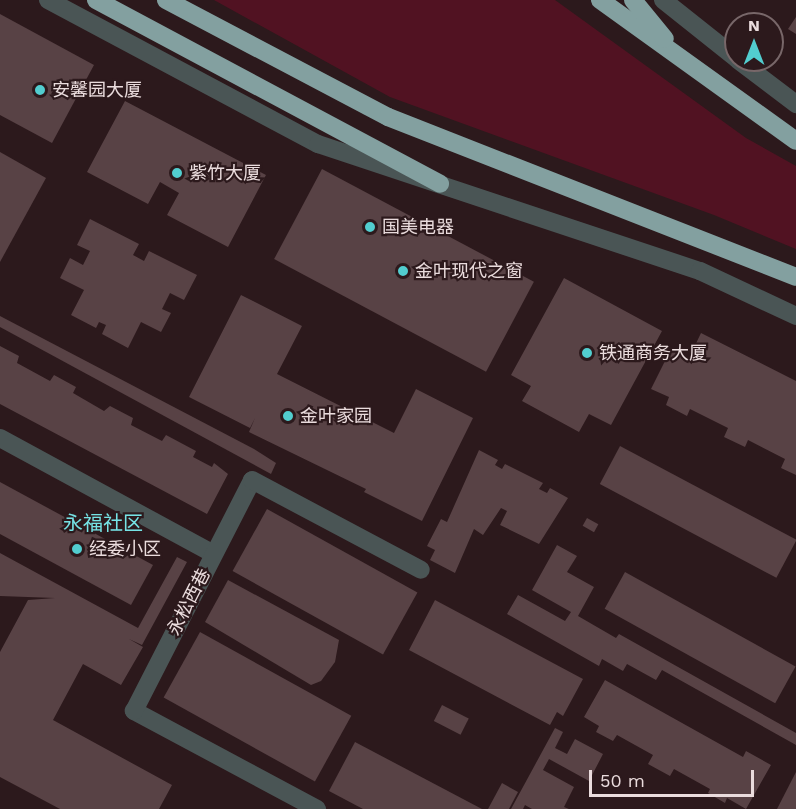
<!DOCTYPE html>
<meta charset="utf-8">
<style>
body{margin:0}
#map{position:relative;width:796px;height:809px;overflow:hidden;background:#2c191c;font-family:"Work Sans","Noto Sans SC",sans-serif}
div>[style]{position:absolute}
.green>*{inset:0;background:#511222}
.building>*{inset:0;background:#584245;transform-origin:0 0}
.minor>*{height:18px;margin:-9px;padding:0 9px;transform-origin:9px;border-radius:9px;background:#4a5555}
.highway>*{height:18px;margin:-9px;padding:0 9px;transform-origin:9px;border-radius:9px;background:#83a0a0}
.dots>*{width:16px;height:16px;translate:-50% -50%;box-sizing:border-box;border:3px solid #2c191c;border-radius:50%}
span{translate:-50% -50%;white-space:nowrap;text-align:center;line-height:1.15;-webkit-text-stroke:4.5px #2c191c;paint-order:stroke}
.poi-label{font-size:18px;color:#eadcdd}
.left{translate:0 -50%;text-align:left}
.street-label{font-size:18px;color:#eadcdd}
.neighbourhood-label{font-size:20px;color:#76e3e5}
.north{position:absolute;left:724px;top:12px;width:60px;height:60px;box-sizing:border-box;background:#2c191c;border:2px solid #786769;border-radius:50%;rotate:0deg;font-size:16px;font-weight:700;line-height:24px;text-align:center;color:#eadcdd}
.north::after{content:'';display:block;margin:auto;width:21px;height:27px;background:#52cdcf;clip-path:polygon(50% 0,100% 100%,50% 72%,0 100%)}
.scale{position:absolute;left:589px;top:770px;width:165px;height:27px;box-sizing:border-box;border:3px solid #eadcdd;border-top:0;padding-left:8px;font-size:18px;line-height:21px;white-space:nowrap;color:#eadcdd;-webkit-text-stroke:4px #2c191c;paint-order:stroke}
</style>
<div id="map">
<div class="green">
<i style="clip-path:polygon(214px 0,555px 0,746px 138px,796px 166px,796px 249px,714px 215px,390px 97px)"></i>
</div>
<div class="building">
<i style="clip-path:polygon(0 14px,94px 65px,52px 143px,0 115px)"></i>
<i style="clip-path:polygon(796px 17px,796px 34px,788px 29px)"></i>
<i style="clip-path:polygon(125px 101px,266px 175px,228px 247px,167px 215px,179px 193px,160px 182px,148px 204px,87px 172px)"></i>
<i style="clip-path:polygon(0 152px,46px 178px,0 262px)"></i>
<i style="left:322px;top:169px;width:240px;height:102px;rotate:28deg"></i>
<i style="clip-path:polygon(90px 219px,139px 244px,133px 255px,144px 261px,149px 251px,197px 275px,184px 300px,170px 293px,162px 309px,171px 313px,161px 332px,141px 322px,128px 348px,102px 334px,106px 325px,99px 322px,96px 328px,71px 315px,84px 290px,60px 278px,70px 258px,83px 265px,90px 251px,77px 245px)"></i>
<i style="clip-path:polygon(564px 278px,662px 331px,611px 425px,589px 414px,579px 432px,522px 401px,531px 386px,511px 375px)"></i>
<i style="clip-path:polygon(241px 295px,302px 326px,277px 374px,394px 433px,416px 389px,473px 418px,422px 521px,364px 492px,366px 489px,249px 432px,255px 418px,250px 428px,189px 397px)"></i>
<i style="clip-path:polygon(0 316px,254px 449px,276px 463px,271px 474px,0 327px)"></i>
<i style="clip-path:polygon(701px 333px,796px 381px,796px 475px,781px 468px,785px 459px,748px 440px,745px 447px,724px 437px,728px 428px,690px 409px,687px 416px,666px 405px,669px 397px,651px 389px,671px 349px,689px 358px)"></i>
<i style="clip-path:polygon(0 346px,19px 356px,17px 363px,50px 381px,54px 375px,76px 387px,73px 393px,104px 411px,110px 406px,133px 418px,131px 425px,162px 441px,166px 435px,196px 451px,193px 457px,212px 467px,214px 463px,228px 474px,207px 514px,0 404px)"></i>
<i style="left:620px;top:446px;width:200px;height:43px;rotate:28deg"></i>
<i style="clip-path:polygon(479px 450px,498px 460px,495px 465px,502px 469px,505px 464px,543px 483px,539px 489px,547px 493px,550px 488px,568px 498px,539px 544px,500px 525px,507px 511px,501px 508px,483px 535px,474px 529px,455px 573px,430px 560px,435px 550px,427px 546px,441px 519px,447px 522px)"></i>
<i style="clip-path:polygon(0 482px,153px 565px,131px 605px,0 534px)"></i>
<i style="left:267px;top:509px;width:172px;height:71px;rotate:29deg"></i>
<i style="left:587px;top:518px;width:13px;height:9px;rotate:29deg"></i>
<i style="clip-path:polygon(557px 545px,577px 556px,567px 572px,594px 587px,578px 616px,616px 638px,619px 634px,796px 733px,796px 745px,662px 670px,656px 680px,627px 664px,623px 671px,602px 659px,599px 666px,507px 614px,518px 595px,565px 621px,571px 612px,532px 590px)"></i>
<i style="clip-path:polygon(0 553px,138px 628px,177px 557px,187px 562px,142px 645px,129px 639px,143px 647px,121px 685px,83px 664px,53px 720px,172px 785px,159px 809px,60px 809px,0 777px,0 652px,28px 600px,55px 598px,0 596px)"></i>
<i style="left:625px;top:572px;width:195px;height:42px;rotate:29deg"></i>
<i style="clip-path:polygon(228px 580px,339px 640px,335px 662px,321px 681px,311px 685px,205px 622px)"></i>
<i style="clip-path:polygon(435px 600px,583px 679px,563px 716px,557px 712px,550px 725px,409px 650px)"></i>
<i style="left:200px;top:632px;width:173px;height:75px;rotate:29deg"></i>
<i style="clip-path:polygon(605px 680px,743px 757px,746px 751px,771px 765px,746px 809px,727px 798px,725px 803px,708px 793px,710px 789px,674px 769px,670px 776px,648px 764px,653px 755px,617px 735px,613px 741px,596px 732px,599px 726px,584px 717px)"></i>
<i style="left:442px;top:705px;width:30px;height:18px;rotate:27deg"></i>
<i style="clip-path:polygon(555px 728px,563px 732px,555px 748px,567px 754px,575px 739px,603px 754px,589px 781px,549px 759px,543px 770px,574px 787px,564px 807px,569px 809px,532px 809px,525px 805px,523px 809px,511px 809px)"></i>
<i style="clip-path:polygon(355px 742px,482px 809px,363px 809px,329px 791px)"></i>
<i style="clip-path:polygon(796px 772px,796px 809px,777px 809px)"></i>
<i style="clip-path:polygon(502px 783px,518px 792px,509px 809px,488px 809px)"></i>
</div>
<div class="minor">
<i style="left:48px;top:0;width:306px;rotate:28.1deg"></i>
<i style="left:318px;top:144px;width:403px;rotate:18.4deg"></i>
<i style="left:700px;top:271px;width:106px;rotate:25.1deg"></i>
<i style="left:663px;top:0;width:93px;rotate:38.5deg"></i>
<i style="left:738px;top:60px;width:73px;rotate:37.2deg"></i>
<i style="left:0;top:438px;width:243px;rotate:28.5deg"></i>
<i style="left:317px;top:809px;width:208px;rotate:-151.8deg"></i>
<i style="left:134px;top:711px;width:259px;rotate:-62.9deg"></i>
<i style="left:252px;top:480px;width:191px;rotate:28deg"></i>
</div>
<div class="highway">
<i style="left:96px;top:0;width:390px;rotate:28.1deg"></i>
<i style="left:166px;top:0;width:251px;rotate:27.8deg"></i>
<i style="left:388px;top:117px;width:438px;rotate:21.4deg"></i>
<i style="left:600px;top:0;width:241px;rotate:35.7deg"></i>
<i style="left:633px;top:0;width:50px;rotate:50.6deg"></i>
</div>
<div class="dots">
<i style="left:40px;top:90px;background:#52cdcf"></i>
<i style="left:177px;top:173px;background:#52cdcf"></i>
<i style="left:370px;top:227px;background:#52cdcf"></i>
<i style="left:403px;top:271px;background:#52cdcf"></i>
<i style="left:587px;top:353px;background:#52cdcf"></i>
<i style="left:288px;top:416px;background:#52cdcf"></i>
<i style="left:77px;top:549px;background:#52cdcf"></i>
</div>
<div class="poi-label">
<span class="left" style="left:52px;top:90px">安馨园大厦</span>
<span class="left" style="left:189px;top:173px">紫竹大厦</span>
<span class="left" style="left:382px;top:227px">国美电器</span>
<span class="left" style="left:415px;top:271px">金叶现代之窗</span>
<span class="left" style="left:599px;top:353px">铁通商务大厦</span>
<span class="left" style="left:300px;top:416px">金叶家园</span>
<span class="left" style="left:89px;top:549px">经委小区</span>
</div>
<div class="street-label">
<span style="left:189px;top:602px;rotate:-63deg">永松西巷</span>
</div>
<div class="neighbourhood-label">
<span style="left:103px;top:523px">永福社区</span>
</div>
<div class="north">N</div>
<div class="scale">50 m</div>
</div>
